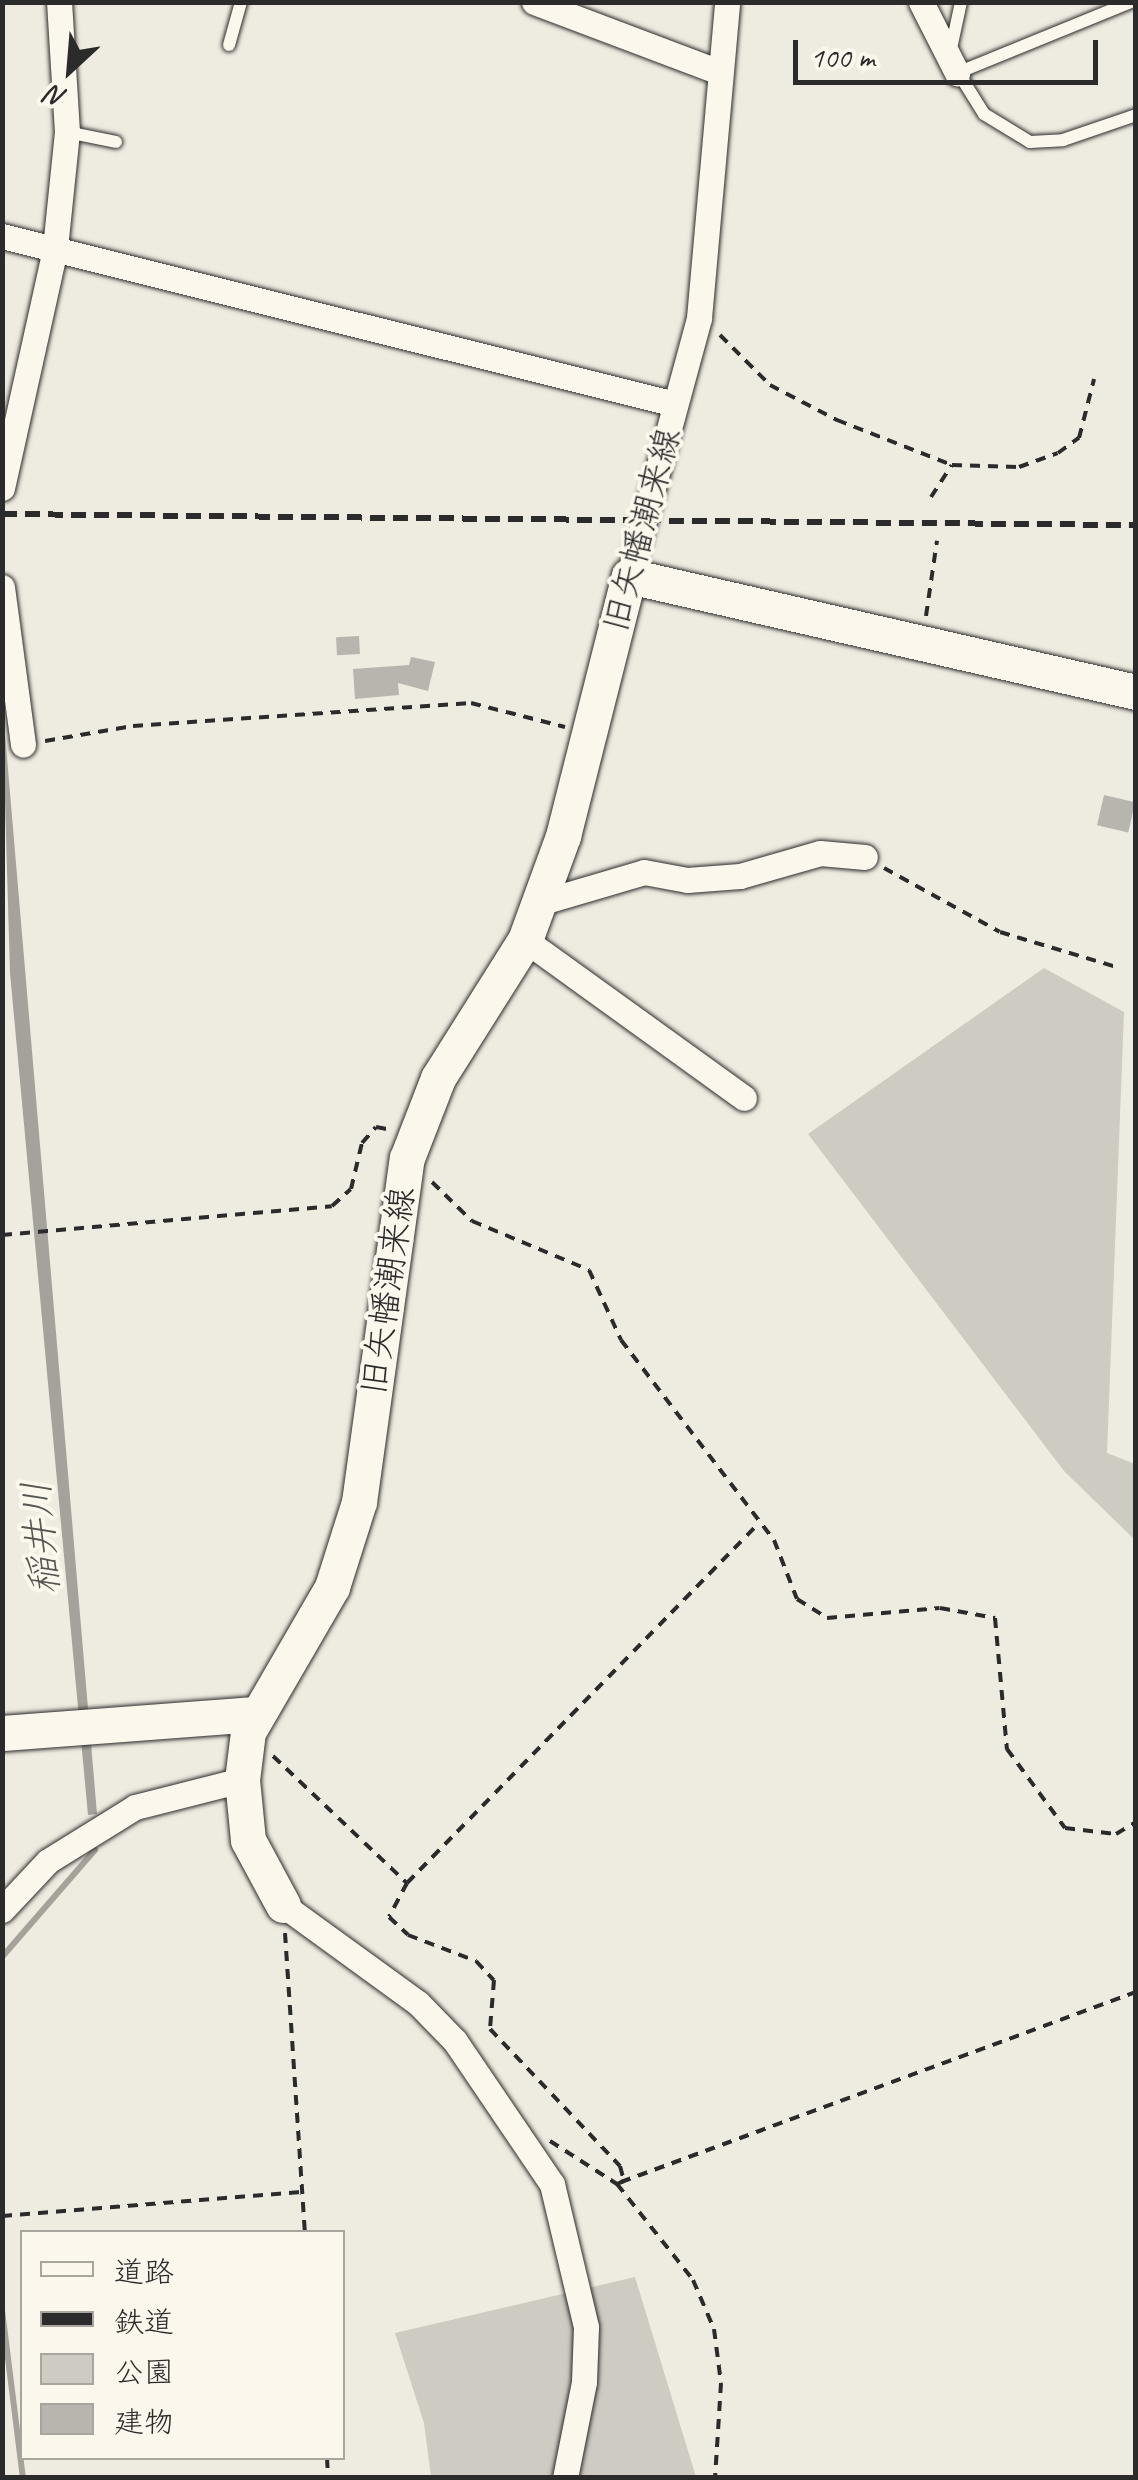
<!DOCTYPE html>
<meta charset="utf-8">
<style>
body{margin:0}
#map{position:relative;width:1138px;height:2480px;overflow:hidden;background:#eeebe0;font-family:Caveat,"Klee One",sans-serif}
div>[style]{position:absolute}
.green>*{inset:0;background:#cecbc2}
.water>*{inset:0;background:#a4a29a}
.stream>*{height:6px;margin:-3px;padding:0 3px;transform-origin:3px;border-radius:3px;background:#a4a29a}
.building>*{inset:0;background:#b8b5ae;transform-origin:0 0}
.path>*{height:4px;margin-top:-2px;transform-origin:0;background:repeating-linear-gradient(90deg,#2b2b2b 0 10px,transparent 0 18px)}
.roads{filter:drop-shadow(0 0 2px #2b2b2b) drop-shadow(0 0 2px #2b2b2b)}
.lane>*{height:12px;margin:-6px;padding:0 6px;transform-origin:6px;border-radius:6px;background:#fbf7ec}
.street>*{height:25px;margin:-12.5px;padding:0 12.5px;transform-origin:12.5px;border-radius:12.5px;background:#fbf7ec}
.secondary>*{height:35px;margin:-17.5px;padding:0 17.5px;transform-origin:17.5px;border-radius:17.5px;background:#fbf7ec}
.rail>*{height:6px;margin-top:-3px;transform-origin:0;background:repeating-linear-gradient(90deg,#2b2b2b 0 15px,transparent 0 23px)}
span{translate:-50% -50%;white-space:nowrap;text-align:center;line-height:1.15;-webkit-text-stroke:8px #fbf7ec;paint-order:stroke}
.street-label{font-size:35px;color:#2b2b2b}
.water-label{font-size:38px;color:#555552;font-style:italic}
.frame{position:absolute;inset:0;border:5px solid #2b2b2b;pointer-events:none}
.legend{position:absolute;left:20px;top:2230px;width:325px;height:230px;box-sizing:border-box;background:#fbf7ec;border:2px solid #a8a59f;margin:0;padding:12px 18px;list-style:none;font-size:30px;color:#2b2b2b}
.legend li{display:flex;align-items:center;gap:20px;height:50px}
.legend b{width:50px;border:2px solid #a8a59f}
.north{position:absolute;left:20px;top:20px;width:100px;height:100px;-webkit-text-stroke:8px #fbf7ec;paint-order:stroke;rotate:206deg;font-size:28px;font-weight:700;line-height:40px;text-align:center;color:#2b2b2b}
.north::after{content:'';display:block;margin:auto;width:35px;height:45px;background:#2b2b2b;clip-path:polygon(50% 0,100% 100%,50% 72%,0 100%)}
.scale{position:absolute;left:793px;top:40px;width:305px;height:45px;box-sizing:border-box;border:5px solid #2b2b2b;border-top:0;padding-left:12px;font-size:30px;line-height:35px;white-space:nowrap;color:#2b2b2b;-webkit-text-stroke:8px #fbf7ec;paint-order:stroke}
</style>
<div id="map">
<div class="green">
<i style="clip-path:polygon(1044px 968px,1124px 1012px,1107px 1453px,1135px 1464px,1135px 1540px,1064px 1471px,808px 1134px)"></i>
<i style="clip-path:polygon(635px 2277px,696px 2477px,431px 2477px,424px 2423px,395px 2333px)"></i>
</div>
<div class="water">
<i style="clip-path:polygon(2px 699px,97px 1814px,88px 1815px,10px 973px)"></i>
</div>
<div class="stream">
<i style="left:2px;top:1957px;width:142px;rotate:-49deg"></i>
<i style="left:2px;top:2310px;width:169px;rotate:82.9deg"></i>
</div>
<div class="building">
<i style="left:359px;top:636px;width:18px;height:23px;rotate:87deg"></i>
<i style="clip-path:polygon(411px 657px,435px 662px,428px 691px,398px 683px,399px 695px,355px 699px,353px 669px,409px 665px)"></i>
<i style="left:1104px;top:795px;width:32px;height:31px;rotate:13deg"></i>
</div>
<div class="path">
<i style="left:720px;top:335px;width:71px;rotate:45deg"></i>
<i style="left:770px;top:385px;width:76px;rotate:27.6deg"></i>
<i style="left:837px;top:420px;width:123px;rotate:21.4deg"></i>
<i style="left:952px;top:465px;width:67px;rotate:1.7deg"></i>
<i style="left:1019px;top:467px;width:41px;rotate:-19.7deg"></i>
<i style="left:1058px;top:453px;width:26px;rotate:-36deg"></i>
<i style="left:1079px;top:438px;width:61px;rotate:-75.7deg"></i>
<i style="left:931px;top:497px;width:38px;rotate:-57deg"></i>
<i style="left:926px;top:616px;width:76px;rotate:-81.7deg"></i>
<i style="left:45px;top:741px;width:89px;rotate:-9.7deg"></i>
<i style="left:133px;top:726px;width:339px;rotate:-3.9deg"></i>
<i style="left:471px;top:703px;width:97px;rotate:14.3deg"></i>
<i style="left:884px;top:868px;width:132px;rotate:28.9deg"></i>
<i style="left:1000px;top:932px;width:122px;rotate:16.7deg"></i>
<i style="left:432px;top:1182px;width:56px;rotate:44.3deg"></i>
<i style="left:472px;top:1221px;width:127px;rotate:22.7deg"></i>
<i style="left:589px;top:1270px;width:77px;rotate:65.4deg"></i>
<i style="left:621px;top:1340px;width:252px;rotate:52.6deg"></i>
<i style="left:774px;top:1540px;width:63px;rotate:68.7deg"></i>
<i style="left:797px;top:1599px;width:36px;rotate:32deg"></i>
<i style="left:827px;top:1618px;width:113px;rotate:-5.1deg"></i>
<i style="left:940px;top:1608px;width:56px;rotate:10.3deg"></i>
<i style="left:995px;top:1618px;width:132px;rotate:84.8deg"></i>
<i style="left:1007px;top:1749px;width:98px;rotate:53.7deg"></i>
<i style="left:1065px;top:1828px;width:51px;rotate:6.7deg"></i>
<i style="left:1116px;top:1834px;width:23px;rotate:-31deg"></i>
<i style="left:2px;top:1235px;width:331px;rotate:-5deg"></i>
<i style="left:332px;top:1206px;width:25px;rotate:-42deg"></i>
<i style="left:351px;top:1189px;width:47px;rotate:-76.6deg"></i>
<i style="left:362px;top:1143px;width:21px;rotate:-49deg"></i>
<i style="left:376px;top:1127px;width:11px;rotate:10deg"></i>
<i style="left:273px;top:1756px;width:185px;rotate:43.5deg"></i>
<i style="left:407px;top:1883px;width:38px;rotate:118deg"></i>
<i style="left:389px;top:1917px;width:26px;rotate:43deg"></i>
<i style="left:408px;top:1935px;width:73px;rotate:20.9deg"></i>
<i style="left:476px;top:1961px;width:26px;rotate:47deg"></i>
<i style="left:494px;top:1980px;width:49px;rotate:94.7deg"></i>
<i style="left:490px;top:2029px;width:189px;rotate:46.5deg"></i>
<i style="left:620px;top:2166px;width:16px;rotate:75deg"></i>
<i style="left:624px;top:2181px;width:8px;rotate:157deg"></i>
<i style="left:407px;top:1883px;width:503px;rotate:-45.64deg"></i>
<i style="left:285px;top:1933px;width:300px;rotate:86.2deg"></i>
<i style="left:550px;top:2141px;width:80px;rotate:32.7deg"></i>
<i style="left:617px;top:2184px;width:122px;rotate:51.6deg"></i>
<i style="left:693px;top:2280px;width:53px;rotate:66.8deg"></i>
<i style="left:714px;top:2329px;width:54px;rotate:82.6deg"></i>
<i style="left:721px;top:2383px;width:95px;rotate:93.6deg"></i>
<i style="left:621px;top:2182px;width:549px;rotate:-20.25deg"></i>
<i style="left:2px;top:2216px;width:300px;rotate:-4.6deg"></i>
<i style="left:327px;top:2458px;width:20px;rotate:87deg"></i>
</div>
<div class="roads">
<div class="lane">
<i style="left:952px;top:44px;width:43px;rotate:-77.9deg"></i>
<i style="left:229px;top:45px;width:45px;rotate:-74.4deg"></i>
<i style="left:956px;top:69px;width:53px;rotate:58.1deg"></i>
<i style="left:984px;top:114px;width:54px;rotate:31.3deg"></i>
<i style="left:1030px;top:142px;width:33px;rotate:-3deg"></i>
<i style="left:1063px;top:140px;width:77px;rotate:-18.9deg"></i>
<i style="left:957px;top:73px;width:188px;rotate:-22.2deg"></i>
<i style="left:67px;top:132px;width:50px;rotate:11.5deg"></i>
</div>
<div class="street">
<i style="left:534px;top:2px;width:198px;rotate:20.7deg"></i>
<i style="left:921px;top:2px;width:80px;rotate:63.1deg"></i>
<i style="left:2px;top:236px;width:694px;rotate:14.02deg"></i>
<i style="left:2px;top:488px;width:246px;rotate:-77.5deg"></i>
<i style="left:55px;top:248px;width:117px;rotate:-84.1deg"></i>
<i style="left:67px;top:132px;width:130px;rotate:-93.5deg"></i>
<i style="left:629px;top:576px;width:267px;rotate:-74.8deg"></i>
<i style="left:699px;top:318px;width:317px;rotate:-84.9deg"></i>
<i style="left:2px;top:587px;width:159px;rotate:82.4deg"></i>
<i style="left:539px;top:903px;width:109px;rotate:-16.4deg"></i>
<i style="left:644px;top:872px;width:44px;rotate:10.5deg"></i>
<i style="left:687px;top:880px;width:53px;rotate:-4.3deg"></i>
<i style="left:740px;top:876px;width:83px;rotate:-16deg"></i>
<i style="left:820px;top:853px;width:45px;rotate:5.1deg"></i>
<i style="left:525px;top:940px;width:270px;rotate:35.8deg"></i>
<i style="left:283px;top:1905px;width:167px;rotate:36deg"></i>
<i style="left:418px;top:2003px;width:53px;rotate:45.8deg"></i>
<i style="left:455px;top:2041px;width:173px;rotate:55.9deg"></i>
<i style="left:552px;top:2184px;width:147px;rotate:76.6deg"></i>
<i style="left:586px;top:2327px;width:55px;rotate:92.1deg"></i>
<i style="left:584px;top:2382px;width:98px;rotate:101.2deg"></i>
<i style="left:2px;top:1910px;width:67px;rotate:-46.8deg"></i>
<i style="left:48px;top:1861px;width:102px;rotate:-31.8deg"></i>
<i style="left:135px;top:1807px;width:110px;rotate:-14.2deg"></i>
</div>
<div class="secondary">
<i style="left:2px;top:1733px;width:256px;rotate:-4.3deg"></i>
<i style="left:283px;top:1905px;width:74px;rotate:-118.3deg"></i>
<i style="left:248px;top:1840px;width:60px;rotate:-95.7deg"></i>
<i style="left:242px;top:1780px;width:48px;rotate:-82.9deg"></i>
<i style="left:248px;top:1732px;width:168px;rotate:-59.9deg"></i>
<i style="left:332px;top:1587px;width:89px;rotate:-72.4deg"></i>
<i style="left:359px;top:1502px;width:347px;rotate:-82.1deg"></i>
<i style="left:407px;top:1158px;width:86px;rotate:-68.8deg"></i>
<i style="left:438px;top:1078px;width:163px;rotate:-57.8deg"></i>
<i style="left:525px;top:940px;width:111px;rotate:-69.9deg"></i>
<i style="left:563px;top:836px;width:268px;rotate:-75.8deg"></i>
<i style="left:629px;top:576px;width:520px;rotate:12.89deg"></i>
</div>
</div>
<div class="rail">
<i style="left:2px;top:514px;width:1134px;rotate:0.56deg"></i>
</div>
<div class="street-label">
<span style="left:642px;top:530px;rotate:-75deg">旧矢幡潮来線</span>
<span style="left:388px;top:1291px;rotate:-82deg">旧矢幡潮来線</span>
</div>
<div class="water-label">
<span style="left:41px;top:1538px;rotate:-95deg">稲井川</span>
</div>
<div class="frame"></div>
<ul class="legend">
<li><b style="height:12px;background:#fbf7ec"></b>道路</li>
<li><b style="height:12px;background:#2b2b2b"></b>鉄道</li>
<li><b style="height:28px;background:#cecbc2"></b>公園</li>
<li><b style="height:28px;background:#b8b5ae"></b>建物</li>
</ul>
<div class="north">N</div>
<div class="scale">100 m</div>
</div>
